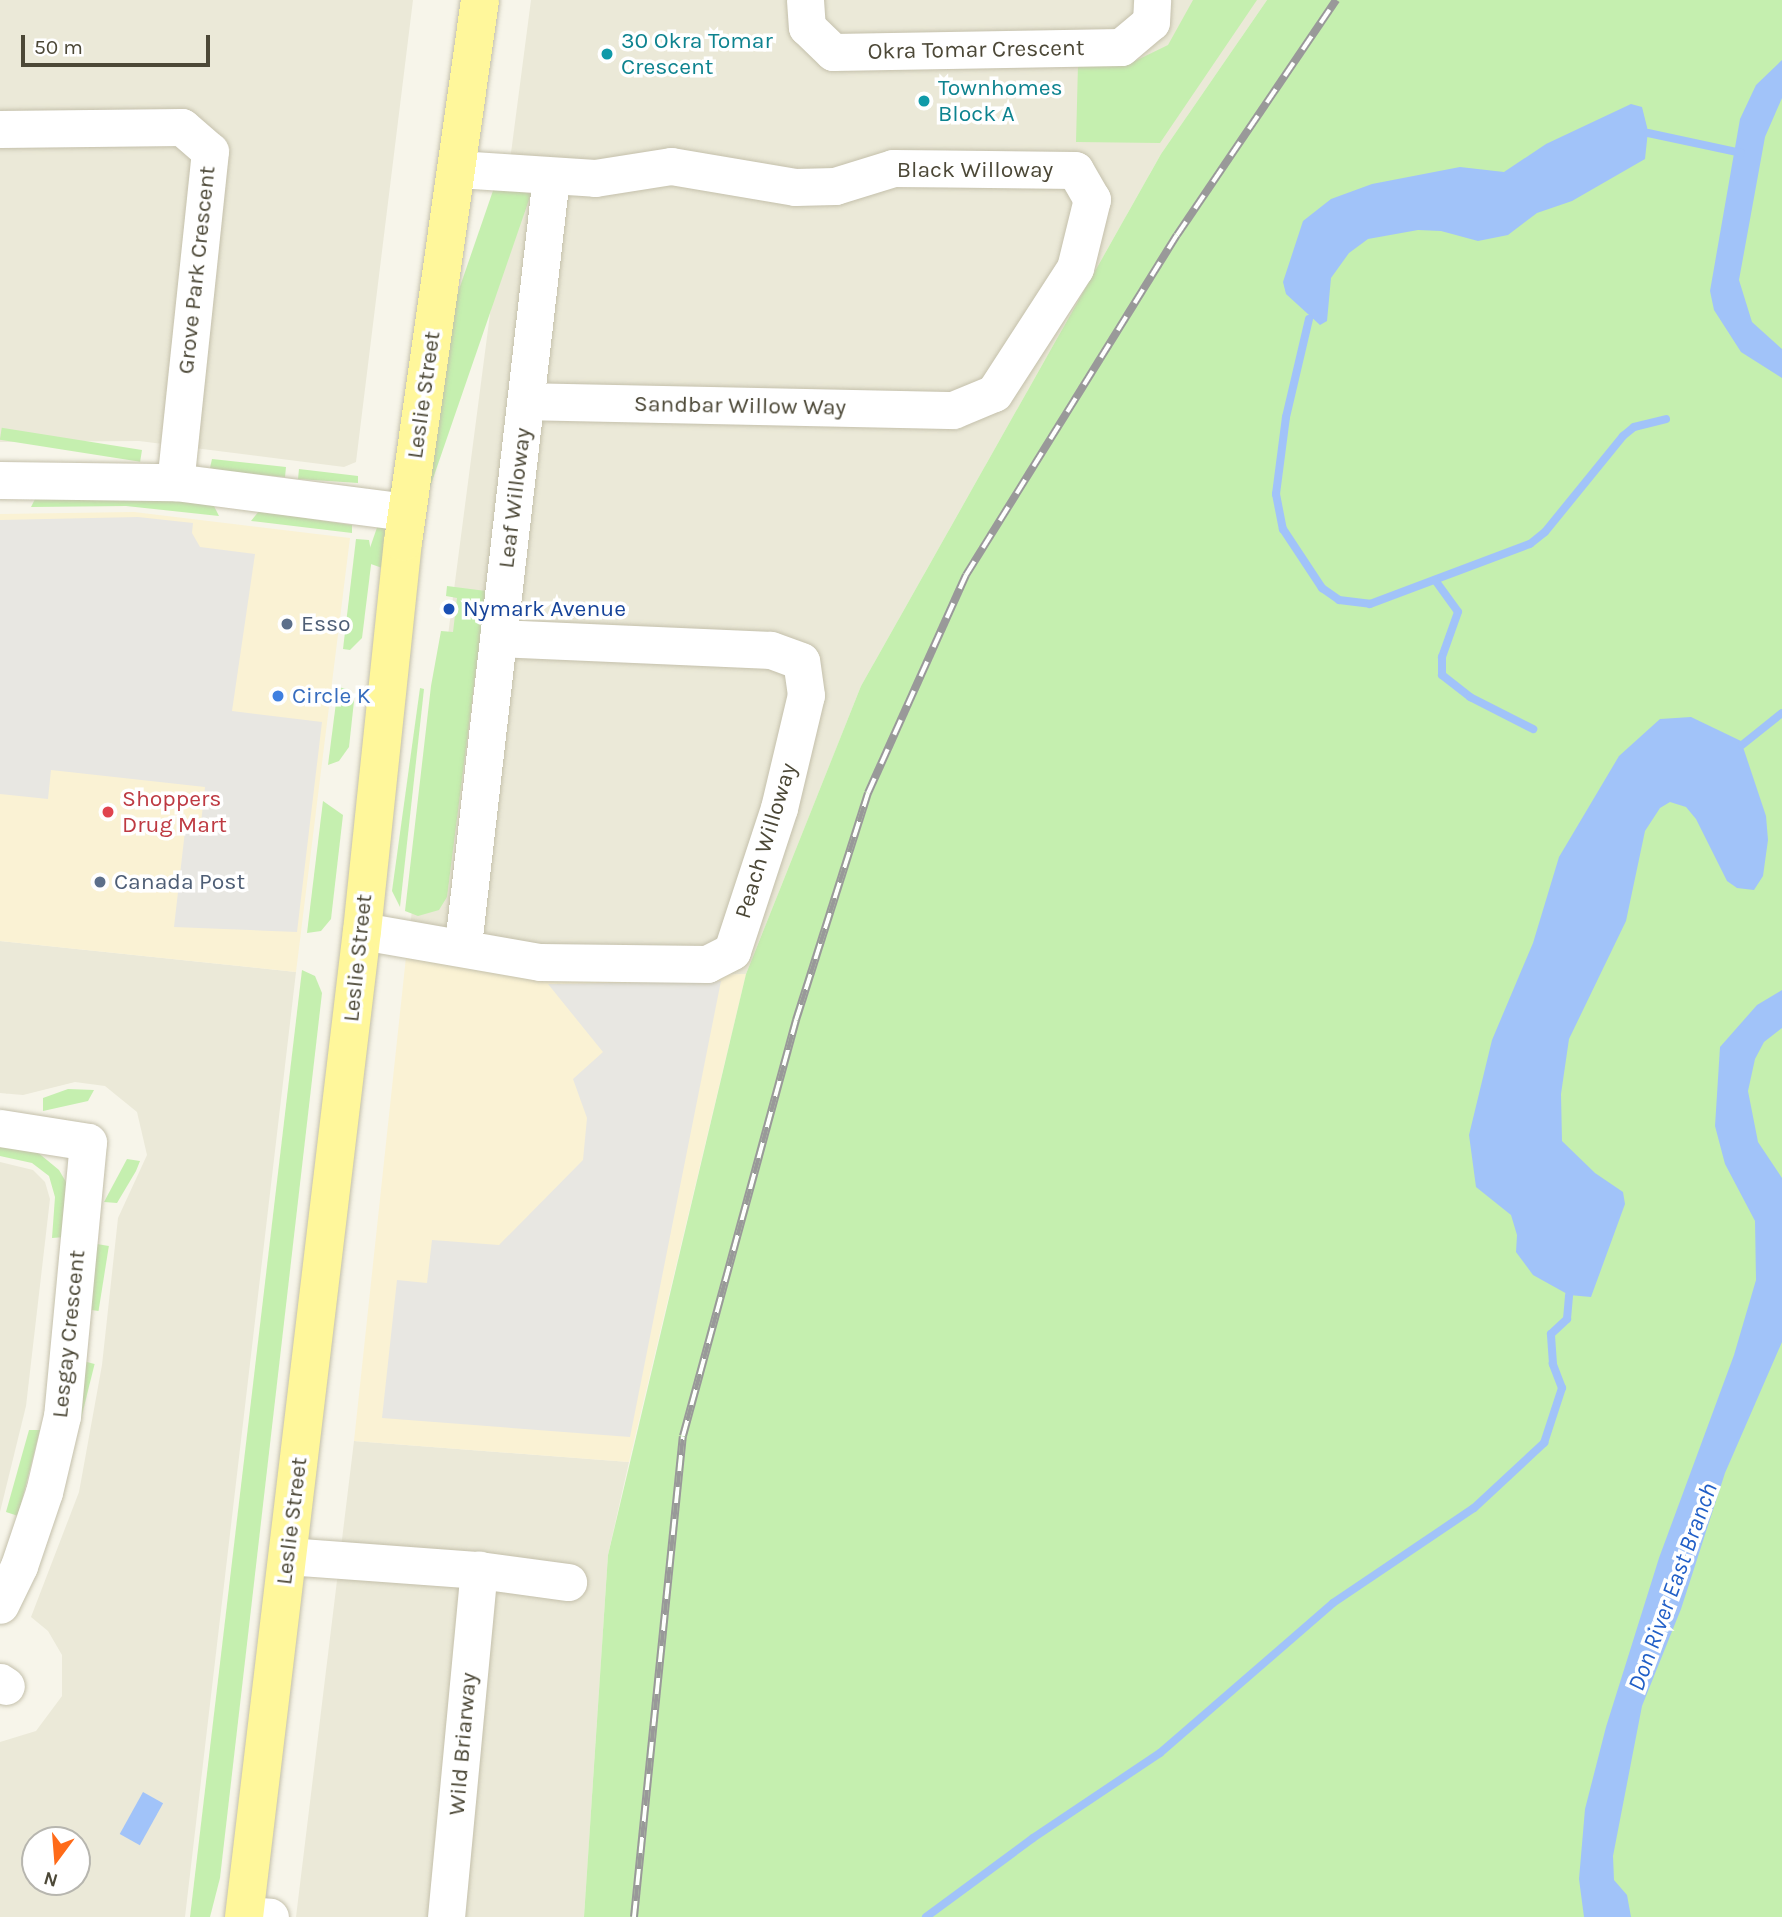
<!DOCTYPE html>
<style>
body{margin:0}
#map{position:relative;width:1782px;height:1917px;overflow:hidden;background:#f7f5ea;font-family:Karla,sans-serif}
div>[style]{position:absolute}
.residential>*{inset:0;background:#ebe9d8}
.commercial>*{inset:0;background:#faf2d4}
.green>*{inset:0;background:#c5efaf;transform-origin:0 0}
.parking>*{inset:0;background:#e8e7e2}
.water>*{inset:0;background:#a1c3f9;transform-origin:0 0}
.stream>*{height:8px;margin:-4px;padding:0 4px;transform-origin:4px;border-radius:4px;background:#a1c3f9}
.roads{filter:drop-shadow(0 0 2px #c4c0ab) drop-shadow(0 0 2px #c4c0ab)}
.minor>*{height:37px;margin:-18.5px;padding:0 18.5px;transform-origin:18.5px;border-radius:18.5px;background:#fff}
.major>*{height:38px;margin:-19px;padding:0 19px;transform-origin:19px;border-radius:19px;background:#fff79b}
.rail>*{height:8px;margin-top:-4px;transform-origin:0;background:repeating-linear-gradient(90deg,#fff 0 16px,#999 0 32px);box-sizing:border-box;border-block:2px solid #999}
.dots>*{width:19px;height:19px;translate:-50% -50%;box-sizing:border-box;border:4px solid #fff;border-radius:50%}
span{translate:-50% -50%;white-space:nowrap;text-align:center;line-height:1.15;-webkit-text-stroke:7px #fff;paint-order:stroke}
.culture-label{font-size:23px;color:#0d838f}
.left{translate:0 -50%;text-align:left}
.street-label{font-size:23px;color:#4c4837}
.transit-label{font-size:23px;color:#164399}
.service-label{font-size:23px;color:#4e5e75}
.shop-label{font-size:23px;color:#366cbe}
.health-label{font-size:23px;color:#be3a42}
.water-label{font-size:24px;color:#215fc7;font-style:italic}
.north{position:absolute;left:21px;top:1826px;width:70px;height:70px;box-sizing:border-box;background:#fff;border:2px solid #b7b6af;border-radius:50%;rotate:196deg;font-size:19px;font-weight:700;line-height:28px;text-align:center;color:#4c4837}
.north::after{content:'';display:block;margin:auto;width:24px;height:32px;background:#ff6b19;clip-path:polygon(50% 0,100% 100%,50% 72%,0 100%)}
.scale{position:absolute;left:21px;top:35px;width:189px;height:32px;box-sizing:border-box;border:4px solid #4c4837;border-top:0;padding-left:9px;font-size:21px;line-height:24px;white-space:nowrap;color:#4c4837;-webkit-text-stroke:5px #fff;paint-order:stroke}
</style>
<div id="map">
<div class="residential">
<i style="clip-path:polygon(0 0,413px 0,356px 462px,344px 467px,139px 441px,0 442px)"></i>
<i style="clip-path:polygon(531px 0,1267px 0,1161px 154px,861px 686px,746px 974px,538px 978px,406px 957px)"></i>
<i style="clip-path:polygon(evenodd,0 941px,296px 972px,185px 1917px,0 1917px,0 1742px,36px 1731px,62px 1696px,62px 1655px,48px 1631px,31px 1617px,79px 1492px,102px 1365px,118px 1218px,147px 1155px,137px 1112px,105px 1086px,75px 1082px,23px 1095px,0 1093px,0 941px,35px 1840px,77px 1840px,77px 1882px,35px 1882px,35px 1840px)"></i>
<i style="clip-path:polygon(0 1162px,33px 1170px,45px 1182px,50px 1199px,26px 1406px,0 1512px)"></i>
<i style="clip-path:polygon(354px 1441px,629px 1462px,608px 1555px,584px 1917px,296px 1917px)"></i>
</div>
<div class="commercial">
<i style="clip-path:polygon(134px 512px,350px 538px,296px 972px,0 941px,0 514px)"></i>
<i style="clip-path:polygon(406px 957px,538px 978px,746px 974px,629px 1462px,354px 1441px)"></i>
</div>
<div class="green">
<i style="clip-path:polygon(1193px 0,1257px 0,1160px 143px,1076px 142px,1078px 64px,1131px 63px,1168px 45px)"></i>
<i style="clip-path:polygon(1267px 0,1782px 0,1782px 1917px,584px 1917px,608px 1555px,746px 974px,861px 686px,1161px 154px)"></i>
<i style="left:496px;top:182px;width:37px;height:402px;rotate:19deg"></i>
<i style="left:142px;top:450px;width:12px;height:142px;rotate:99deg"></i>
<i style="clip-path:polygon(212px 459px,286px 467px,285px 477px,220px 471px,210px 468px)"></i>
<i style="clip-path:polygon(299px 469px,358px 476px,358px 483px,298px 479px)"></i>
<i style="clip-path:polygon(145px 494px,213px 504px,219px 516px,126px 506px,31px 507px,37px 495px)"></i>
<i style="clip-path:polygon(259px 511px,352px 525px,352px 533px,251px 521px)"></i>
<i style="clip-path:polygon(356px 539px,369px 540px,372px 557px,362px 638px,350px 650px,343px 649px)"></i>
<i style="clip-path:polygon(447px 586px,486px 591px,447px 897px,439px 910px,418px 916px,405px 911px,431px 686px,441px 631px,453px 632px,457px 598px,446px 596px)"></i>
<i style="clip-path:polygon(338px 687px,347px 689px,354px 701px,349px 747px,339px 761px,328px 765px)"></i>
<i style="clip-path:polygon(420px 688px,424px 689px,400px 907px,392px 891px)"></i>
<i style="clip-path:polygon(323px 801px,343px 815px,331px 919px,321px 931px,307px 933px)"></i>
<i style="clip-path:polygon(302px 970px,315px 976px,322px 993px,220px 1878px,210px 1917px,190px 1917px)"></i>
<i style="clip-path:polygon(68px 1089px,94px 1090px,88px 1101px,43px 1111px,43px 1098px)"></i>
<i style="clip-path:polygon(0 1145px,36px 1151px,59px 1170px,66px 1182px,65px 1237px,52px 1238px,55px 1197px,49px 1176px,32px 1163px,0 1156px)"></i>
<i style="clip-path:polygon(127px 1159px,140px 1161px,136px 1171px,117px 1203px,104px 1202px)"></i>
<i style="left:97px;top:1244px;width:12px;height:66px;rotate:9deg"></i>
<i style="left:83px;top:1361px;width:12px;height:66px;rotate:14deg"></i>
<i style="clip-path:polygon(29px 1430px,40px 1430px,18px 1516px,6px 1512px)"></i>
</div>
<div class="parking">
<i style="clip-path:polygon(138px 517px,193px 523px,192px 533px,200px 547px,255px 554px,232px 711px,322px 722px,297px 932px,174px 927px,186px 822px,201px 823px,205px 787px,51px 770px,48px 799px,0 794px,0 520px)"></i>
<i style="clip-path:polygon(721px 981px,630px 1437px,382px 1418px,397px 1280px,427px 1283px,432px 1240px,499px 1245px,583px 1160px,587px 1118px,573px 1079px,603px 1052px,548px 984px)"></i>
</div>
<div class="water">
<i style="clip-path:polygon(1782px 60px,1782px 98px,1765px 137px,1739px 280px,1752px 322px,1782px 349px,1782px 378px,1741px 352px,1714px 310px,1710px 291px,1740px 119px,1756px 85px)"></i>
<i style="clip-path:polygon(1631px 104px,1642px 107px,1648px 131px,1645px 159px,1572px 201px,1537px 213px,1508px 235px,1478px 241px,1441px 231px,1418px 230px,1368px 239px,1349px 253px,1331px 278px,1327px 321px,1320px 325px,1286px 294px,1283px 282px,1303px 221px,1331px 199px,1372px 184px,1460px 167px,1504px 172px,1546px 144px)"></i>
<i style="clip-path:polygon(1691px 717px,1741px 741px,1766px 816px,1768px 840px,1763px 876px,1754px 890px,1737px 888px,1727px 881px,1696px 819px,1686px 807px,1670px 802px,1660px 808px,1645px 831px,1626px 921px,1569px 1039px,1561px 1094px,1562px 1141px,1595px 1173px,1623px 1192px,1625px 1204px,1591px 1297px,1569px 1295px,1533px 1275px,1516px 1252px,1517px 1235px,1511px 1215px,1476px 1187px,1469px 1135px,1492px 1040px,1533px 943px,1559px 857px,1619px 756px,1660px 719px)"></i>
<i style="clip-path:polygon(1782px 990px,1782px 1028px,1764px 1042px,1755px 1059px,1748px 1091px,1758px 1142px,1782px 1178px,1782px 1342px,1725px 1473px,1681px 1609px,1642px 1706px,1613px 1856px,1614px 1880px,1627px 1895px,1631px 1917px,1584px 1917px,1579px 1879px,1585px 1809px,1606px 1727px,1659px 1558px,1734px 1355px,1756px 1280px,1755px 1221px,1725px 1164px,1715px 1126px,1720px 1047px,1757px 1005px)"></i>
<i style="left:143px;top:1792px;width:23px;height:48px;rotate:29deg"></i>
</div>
<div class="stream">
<i style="left:1648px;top:133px;width:95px;rotate:12.1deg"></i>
<i style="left:1309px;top:319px;width:101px;rotate:103.2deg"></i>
<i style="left:1286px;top:417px;width:78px;rotate:97.4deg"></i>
<i style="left:1276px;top:494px;width:36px;rotate:79deg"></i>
<i style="left:1283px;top:529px;width:71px;rotate:56.5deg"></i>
<i style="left:1322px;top:588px;width:21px;rotate:35deg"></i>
<i style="left:1339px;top:600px;width:31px;rotate:7deg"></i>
<i style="left:1370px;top:604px;width:171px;rotate:-20.6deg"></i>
<i style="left:1530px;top:544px;width:19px;rotate:-39deg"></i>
<i style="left:1545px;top:532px;width:124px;rotate:-50.9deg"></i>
<i style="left:1623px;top:436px;width:14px;rotate:-39deg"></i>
<i style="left:1634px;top:427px;width:33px;rotate:-14deg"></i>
<i style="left:1435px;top:580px;width:39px;rotate:54deg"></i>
<i style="left:1458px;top:612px;width:48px;rotate:109.6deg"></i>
<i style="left:1442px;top:657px;width:18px;rotate:90deg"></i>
<i style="left:1442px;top:675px;width:36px;rotate:38deg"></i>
<i style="left:1470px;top:697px;width:71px;rotate:26.9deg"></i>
<i style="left:1742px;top:745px;width:51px;rotate:-38.7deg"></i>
<i style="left:926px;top:1917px;width:133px;rotate:-36.4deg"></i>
<i style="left:1033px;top:1838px;width:153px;rotate:-33.8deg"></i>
<i style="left:1160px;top:1753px;width:229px;rotate:-40.9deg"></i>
<i style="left:1333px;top:1603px;width:170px;rotate:-34deg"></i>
<i style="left:1474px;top:1508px;width:96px;rotate:-42.9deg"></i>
<i style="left:1544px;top:1443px;width:58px;rotate:-71.9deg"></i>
<i style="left:1562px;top:1388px;width:26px;rotate:-111deg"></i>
<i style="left:1553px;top:1364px;width:30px;rotate:-94deg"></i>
<i style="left:1551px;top:1334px;width:22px;rotate:-43deg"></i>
<i style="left:1567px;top:1319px;width:24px;rotate:-85deg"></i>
</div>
<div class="roads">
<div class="minor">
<i style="left:805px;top:0;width:27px;rotate:86deg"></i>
<i style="left:807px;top:27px;width:36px;rotate:44deg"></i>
<i style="left:833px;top:52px;width:288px;rotate:-1deg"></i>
<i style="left:1121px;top:47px;width:39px;rotate:-40deg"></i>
<i style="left:1151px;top:22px;width:22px;rotate:-87deg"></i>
<i style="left:0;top:129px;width:182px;rotate:-0.6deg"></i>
<i style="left:182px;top:127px;width:37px;rotate:41deg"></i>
<i style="left:210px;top:151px;width:333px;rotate:96deg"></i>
<i style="left:457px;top:169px;width:138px;rotate:3.7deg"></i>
<i style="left:595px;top:178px;width:77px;rotate:-9deg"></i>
<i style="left:671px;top:166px;width:126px;rotate:9.6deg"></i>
<i style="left:795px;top:187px;width:40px;rotate:-1.4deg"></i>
<i style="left:835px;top:186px;width:61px;rotate:-17.2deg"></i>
<i style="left:893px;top:168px;width:182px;rotate:0.6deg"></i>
<i style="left:1075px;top:170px;width:34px;rotate:60deg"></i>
<i style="left:1092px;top:199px;width:71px;rotate:103.8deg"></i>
<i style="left:1075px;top:268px;width:149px;rotate:122.9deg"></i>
<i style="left:994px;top:393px;width:44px;rotate:157.5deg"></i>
<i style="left:953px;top:410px;width:427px;rotate:-178.8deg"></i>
<i style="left:0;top:480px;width:175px;rotate:0.7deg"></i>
<i style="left:175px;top:482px;width:234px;rotate:7.4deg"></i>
<i style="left:362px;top:931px;width:181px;rotate:9.9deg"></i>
<i style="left:540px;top:962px;width:167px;rotate:0.7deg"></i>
<i style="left:707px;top:964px;width:28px;rotate:-27deg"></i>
<i style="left:732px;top:951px;width:151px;rotate:-71.8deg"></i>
<i style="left:779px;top:808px;width:116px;rotate:-76.6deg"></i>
<i style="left:806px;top:695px;width:34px;rotate:-98deg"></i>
<i style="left:801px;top:661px;width:33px;rotate:-160deg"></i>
<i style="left:770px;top:650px;width:272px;rotate:-177.5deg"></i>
<i style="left:463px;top:945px;width:774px;rotate:-83.47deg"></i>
<i style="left:0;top:1128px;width:89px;rotate:9deg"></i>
<i style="left:88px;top:1142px;width:275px;rotate:95.4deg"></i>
<i style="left:62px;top:1416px;width:78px;rotate:103.3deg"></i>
<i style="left:44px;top:1492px;width:78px;rotate:108.7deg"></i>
<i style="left:19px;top:1566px;width:43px;rotate:116deg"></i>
<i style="left:287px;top:1556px;width:193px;rotate:4.2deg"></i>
<i style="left:479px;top:1570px;width:90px;rotate:7.7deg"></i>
<i style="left:0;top:1682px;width:7px;rotate:34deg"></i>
<i style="left:244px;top:1915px;width:26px;rotate:4deg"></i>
<i style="left:446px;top:1917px;width:349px;rotate:-84.6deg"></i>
</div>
<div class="major">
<i style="left:244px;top:1917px;width:993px;rotate:-83.18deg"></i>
<i style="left:362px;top:931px;width:391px;rotate:-84deg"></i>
<i style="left:403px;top:542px;width:547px;rotate:-81.91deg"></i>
</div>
</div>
<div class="rail">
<i style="left:634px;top:1917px;width:483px;rotate:-84.2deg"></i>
<i style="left:683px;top:1436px;width:431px;rotate:-74.8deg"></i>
<i style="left:796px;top:1020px;width:238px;rotate:-72.4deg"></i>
<i style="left:868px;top:793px;width:239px;rotate:-65.8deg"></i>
<i style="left:966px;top:575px;width:400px;rotate:-58.2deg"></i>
<i style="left:1177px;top:235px;width:284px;rotate:-55.9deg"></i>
</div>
<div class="dots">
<i style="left:607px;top:54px;background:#0f9aa8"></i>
<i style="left:924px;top:101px;background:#0f9aa8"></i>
<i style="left:449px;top:609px;background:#1a4fb4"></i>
<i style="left:287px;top:624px;background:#5c6f8a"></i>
<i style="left:278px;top:696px;background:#3f7fe0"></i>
<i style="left:108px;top:812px;background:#e0444e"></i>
<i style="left:100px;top:882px;background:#5c6f8a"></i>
</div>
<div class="culture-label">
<span class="left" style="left:621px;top:54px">30 Okra Tomar<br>Crescent</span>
<span class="left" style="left:938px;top:101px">Townhomes<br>Block A</span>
</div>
<div class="street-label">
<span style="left:976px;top:50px;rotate:-1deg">Okra Tomar Crescent</span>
<span style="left:975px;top:170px">Black Willoway</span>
<span style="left:197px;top:270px;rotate:-84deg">Grove Park Crescent</span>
<span style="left:424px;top:395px;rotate:-82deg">Leslie Street</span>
<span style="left:740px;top:406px;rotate:1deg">Sandbar Willow Way</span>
<span style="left:515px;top:498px;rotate:-83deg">Leaf Willoway</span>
<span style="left:766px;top:841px;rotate:-73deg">Peach Willoway</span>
<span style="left:358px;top:958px;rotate:-84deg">Leslie Street</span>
<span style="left:69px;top:1334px;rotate:-84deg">Lesgay Crescent</span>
<span style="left:292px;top:1521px;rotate:-83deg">Leslie Street</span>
<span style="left:463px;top:1744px;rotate:-85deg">Wild Briarway</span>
</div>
<div class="transit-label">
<span class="left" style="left:463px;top:609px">Nymark Avenue</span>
</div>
<div class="service-label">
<span class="left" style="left:301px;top:624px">Esso</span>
<span class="left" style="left:114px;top:882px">Canada Post</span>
</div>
<div class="shop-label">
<span class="left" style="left:292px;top:696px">Circle K</span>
</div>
<div class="health-label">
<span class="left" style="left:122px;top:812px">Shoppers<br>Drug Mart</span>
</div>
<div class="water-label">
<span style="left:1673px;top:1587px;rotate:-70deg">Don River East Branch</span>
</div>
<div class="north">N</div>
<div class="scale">50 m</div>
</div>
